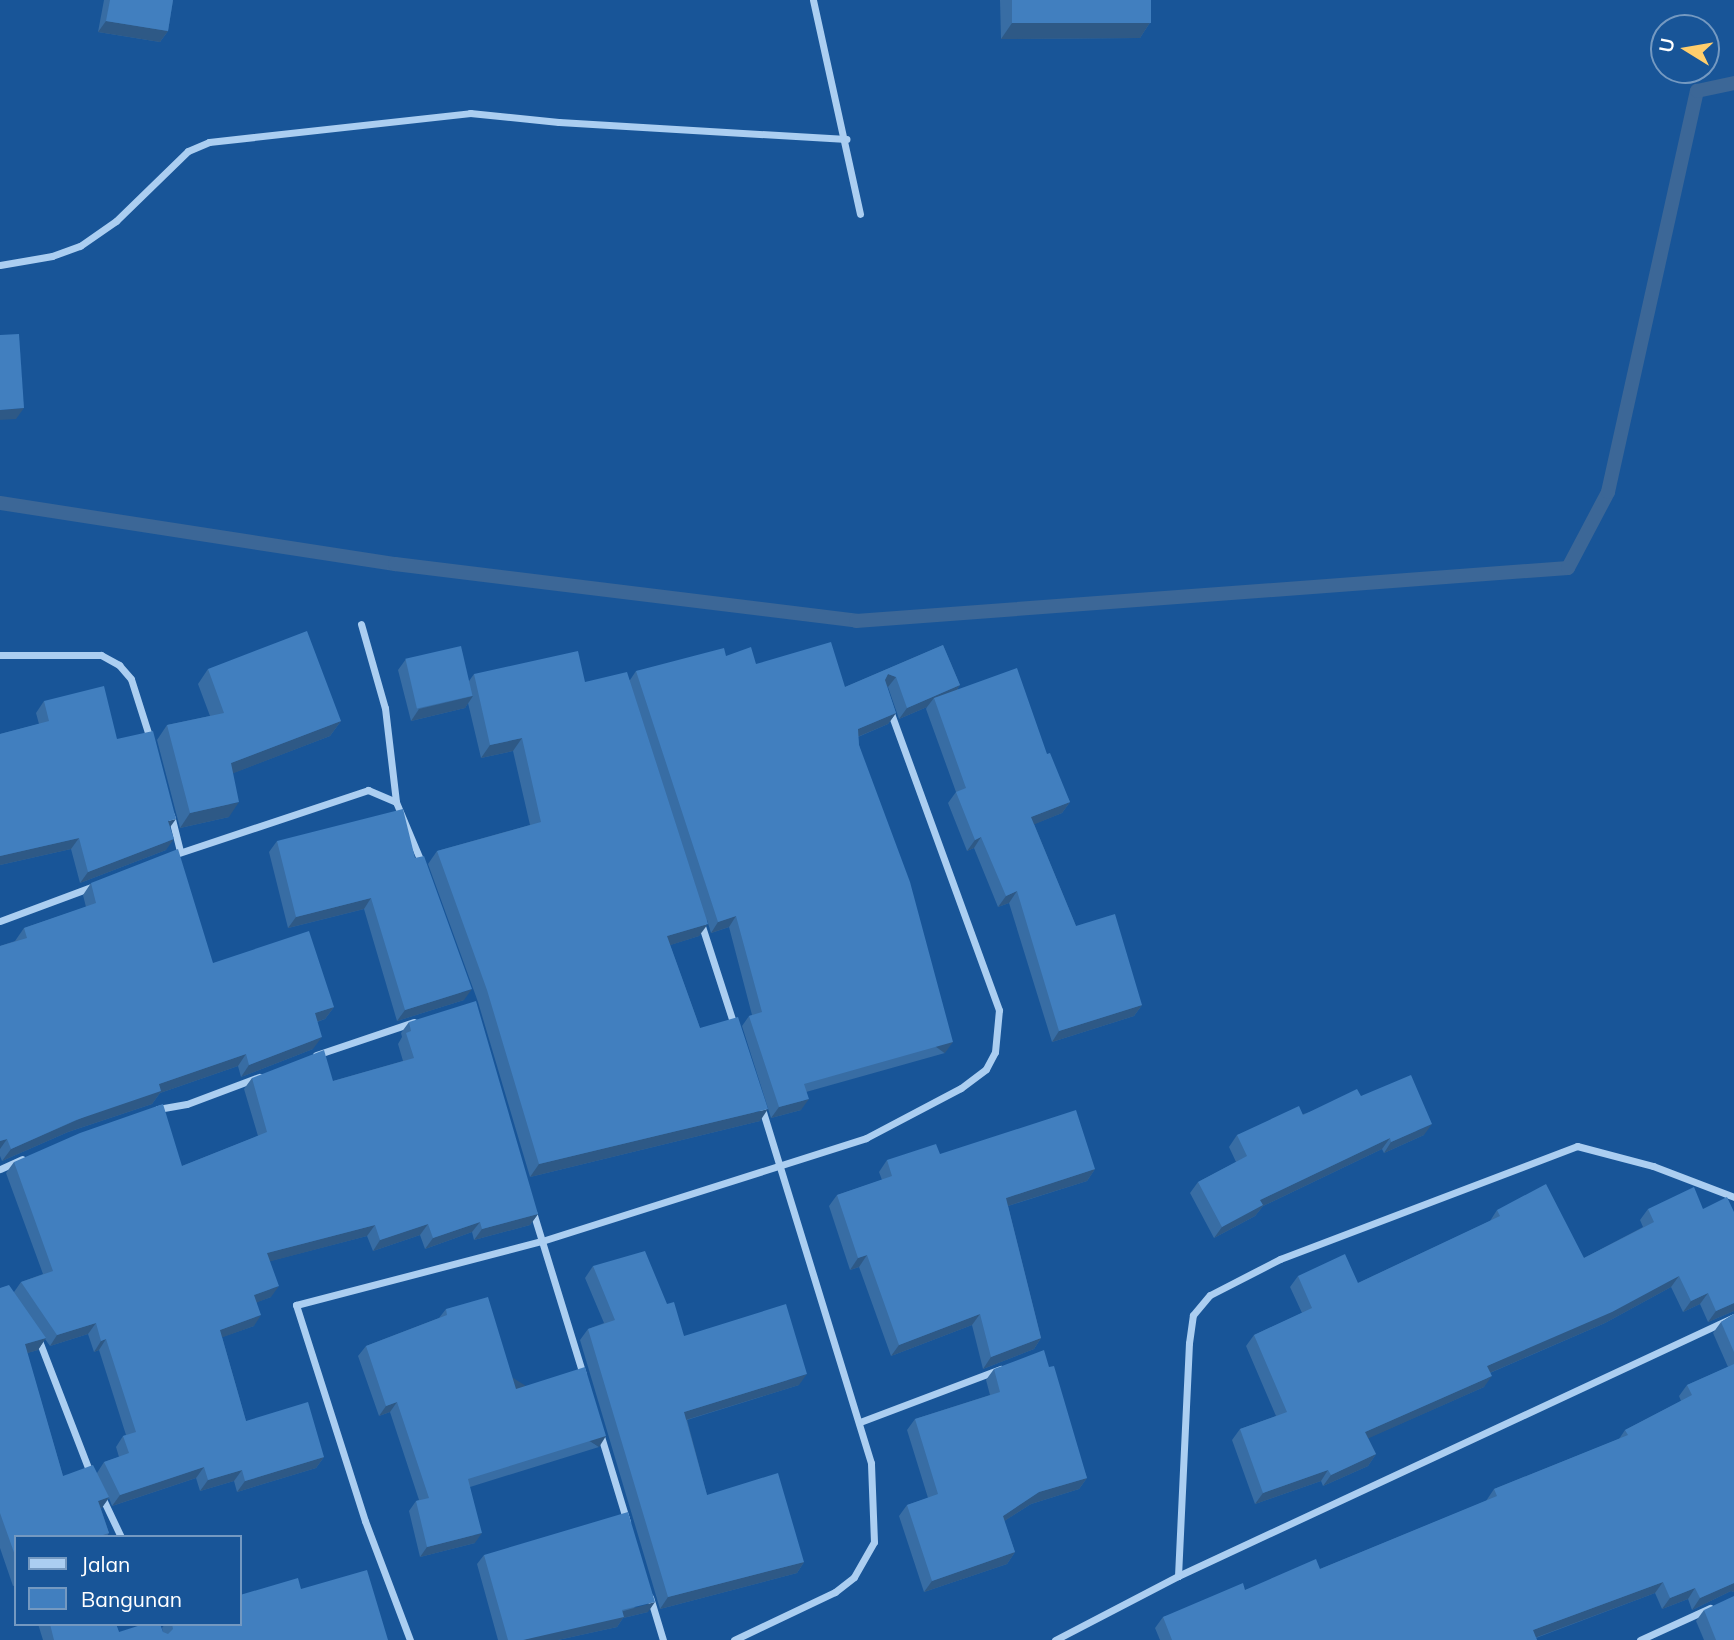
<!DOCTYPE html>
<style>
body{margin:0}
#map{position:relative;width:1734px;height:1640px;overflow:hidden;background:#185598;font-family:Mulish,sans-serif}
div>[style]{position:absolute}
.stream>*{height:14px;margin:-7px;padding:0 7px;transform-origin:7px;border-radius:7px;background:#3c6797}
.street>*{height:7px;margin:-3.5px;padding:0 3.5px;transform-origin:3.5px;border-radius:3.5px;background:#abcef1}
.wall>*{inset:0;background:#386da4}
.shaded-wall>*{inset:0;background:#2e5986;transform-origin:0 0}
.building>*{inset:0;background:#417fbf;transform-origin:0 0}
span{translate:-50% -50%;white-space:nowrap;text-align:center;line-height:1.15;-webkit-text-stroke:6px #185598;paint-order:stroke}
.legend{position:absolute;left:14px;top:1535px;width:228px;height:91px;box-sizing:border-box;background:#185598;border:2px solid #7499c1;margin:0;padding:9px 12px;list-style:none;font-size:21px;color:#fff}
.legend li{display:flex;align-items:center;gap:14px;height:35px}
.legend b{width:35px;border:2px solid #7499c1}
.north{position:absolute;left:1650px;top:14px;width:70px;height:70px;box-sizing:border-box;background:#185598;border:2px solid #7499c1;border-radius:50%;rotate:281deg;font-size:19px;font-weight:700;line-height:28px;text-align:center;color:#fff}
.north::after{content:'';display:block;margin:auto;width:24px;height:32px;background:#ffce6c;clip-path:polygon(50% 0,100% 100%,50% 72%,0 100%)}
</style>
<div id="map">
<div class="stream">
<i style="left:0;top:503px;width:400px;rotate:8.8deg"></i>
<i style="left:395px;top:564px;width:465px;rotate:7deg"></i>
<i style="left:856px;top:621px;width:714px;rotate:-4.26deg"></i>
<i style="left:1568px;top:568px;width:86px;rotate:-62.2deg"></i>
<i style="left:1608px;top:492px;width:411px;rotate:-77.5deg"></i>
<i style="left:1697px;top:91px;width:38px;rotate:-12deg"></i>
</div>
<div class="street">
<i style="left:813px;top:0;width:219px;rotate:77.6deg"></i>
<i style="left:0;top:265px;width:53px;rotate:-9.8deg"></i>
<i style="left:52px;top:256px;width:30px;rotate:-20deg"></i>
<i style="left:80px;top:246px;width:44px;rotate:-34.8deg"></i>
<i style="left:116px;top:221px;width:100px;rotate:-44.2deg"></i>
<i style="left:188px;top:151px;width:23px;rotate:-23deg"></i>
<i style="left:209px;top:142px;width:263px;rotate:-6.3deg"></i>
<i style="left:470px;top:113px;width:89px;rotate:5.8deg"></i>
<i style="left:559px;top:122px;width:288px;rotate:3.4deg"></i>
<i style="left:361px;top:624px;width:87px;rotate:74.1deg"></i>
<i style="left:385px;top:708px;width:95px;rotate:83.3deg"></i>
<i style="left:0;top:655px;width:101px"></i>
<i style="left:101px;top:655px;width:21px;rotate:29deg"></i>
<i style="left:119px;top:665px;width:18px;rotate:49deg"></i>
<i style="left:131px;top:679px;width:63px;rotate:72.4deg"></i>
<i style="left:171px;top:815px;width:37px;rotate:76deg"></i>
<i style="left:170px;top:856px;width:209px;rotate:-18.4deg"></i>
<i style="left:368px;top:790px;width:30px;rotate:23deg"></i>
<i style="left:396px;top:802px;width:67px;rotate:67.2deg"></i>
<i style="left:0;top:921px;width:100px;rotate:-20.4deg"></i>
<i style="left:701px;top:923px;width:110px;rotate:72.1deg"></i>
<i style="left:316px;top:1055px;width:103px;rotate:-18.6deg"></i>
<i style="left:158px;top:1109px;width:29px;rotate:-10deg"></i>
<i style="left:187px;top:1104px;width:77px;rotate:-20.6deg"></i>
<i style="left:0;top:1169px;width:24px;rotate:-24deg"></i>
<i style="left:533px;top:1212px;width:170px;rotate:72.9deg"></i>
<i style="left:38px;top:1338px;width:145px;rotate:68.9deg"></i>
<i style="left:860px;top:1422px;width:150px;rotate:-20.7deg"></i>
<i style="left:600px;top:1433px;width:93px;rotate:73.1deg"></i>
<i style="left:102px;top:1497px;width:44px;rotate:64.6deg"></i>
<i style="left:1178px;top:1576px;width:233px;rotate:-87.3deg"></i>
<i style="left:1189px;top:1343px;width:28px;rotate:-82deg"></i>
<i style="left:1193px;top:1315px;width:26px;rotate:-50deg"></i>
<i style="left:1210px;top:1295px;width:79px;rotate:-27.2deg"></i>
<i style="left:1280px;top:1259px;width:318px;rotate:-20.8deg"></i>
<i style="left:1577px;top:1146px;width:79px;rotate:14.7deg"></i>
<i style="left:1653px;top:1166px;width:87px;rotate:20.9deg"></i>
<i style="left:650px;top:1597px;width:45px;rotate:73.2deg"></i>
<i style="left:410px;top:1640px;width:127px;rotate:-110.7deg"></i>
<i style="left:365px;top:1521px;width:227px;rotate:-107.7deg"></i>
<i style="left:296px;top:1305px;width:254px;rotate:-14.6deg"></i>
<i style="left:542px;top:1241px;width:340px;rotate:-17.6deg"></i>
<i style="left:866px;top:1138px;width:107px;rotate:-27.8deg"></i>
<i style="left:961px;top:1088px;width:31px;rotate:-37deg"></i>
<i style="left:986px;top:1069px;width:19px;rotate:-62deg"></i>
<i style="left:995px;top:1052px;width:42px;rotate:-84.6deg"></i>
<i style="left:999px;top:1010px;width:319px;rotate:-110deg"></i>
<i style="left:734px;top:1640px;width:112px;rotate:-25.4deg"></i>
<i style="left:835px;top:1592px;width:24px;rotate:-38deg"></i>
<i style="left:854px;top:1577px;width:40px;rotate:-60.3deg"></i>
<i style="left:874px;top:1542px;width:79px;rotate:-92.2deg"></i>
<i style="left:871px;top:1463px;width:370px;rotate:-107.1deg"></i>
<i style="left:1055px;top:1640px;width:139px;rotate:-27.5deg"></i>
<i style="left:1178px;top:1576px;width:613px;rotate:-24.98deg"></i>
<i style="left:1640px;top:1640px;width:77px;rotate:-24.6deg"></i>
</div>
<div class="wall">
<i style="clip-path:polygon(104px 0,173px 0,168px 31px,160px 42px,98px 32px)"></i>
<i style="clip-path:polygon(1000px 0,1151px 0,1151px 21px,1140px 38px,1001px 39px)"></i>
<i style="clip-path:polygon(943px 645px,960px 685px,957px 689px,1047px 754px,1070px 802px,1062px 813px,1034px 824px,1076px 926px,1142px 1005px,1134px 1016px,1052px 1042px,1009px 903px,998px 907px,974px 848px,967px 851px,948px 803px,956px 792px,926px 709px,927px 707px,899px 719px,888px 687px,887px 687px,896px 713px,888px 724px,858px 737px,859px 745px,945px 1053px,806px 1092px,801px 1110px,771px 1118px,742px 1026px,749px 1016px,752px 1015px,729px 927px,711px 933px,707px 920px,699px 936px,670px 945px,700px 1028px,760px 1121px,530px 1177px,478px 1002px,428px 864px,437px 851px,530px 825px,513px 751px,481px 758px,468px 703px,465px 708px,411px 721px,398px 670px,406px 659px,469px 681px,474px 674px,585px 682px,630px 680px,636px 671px,726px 656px,845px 687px)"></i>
<i style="clip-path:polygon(208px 669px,341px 721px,330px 736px,233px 773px,229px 817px,180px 828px,157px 740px,167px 725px,210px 716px,198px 684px)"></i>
<i style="clip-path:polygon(44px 701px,117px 739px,170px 827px,166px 850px,80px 883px,71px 849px,0 865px,0 734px,39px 724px,36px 713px)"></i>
<i style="clip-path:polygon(277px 841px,415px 858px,464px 1000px,397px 1021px,364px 909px,288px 928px,269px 852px)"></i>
<i style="clip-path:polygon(91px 883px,213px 963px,334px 1007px,325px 1019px,317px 1022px,313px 1049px,241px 1077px,238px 1066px,160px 1093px,152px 1104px,68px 1132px,2px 1161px,0 1156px,0 946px,15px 941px,24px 928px,86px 907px,83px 895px)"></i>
<i style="clip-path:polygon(evenodd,409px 1022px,538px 1214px,530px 1225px,474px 1240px,472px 1232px,425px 1249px,420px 1235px,373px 1251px,367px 1236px,270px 1261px,271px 1297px,257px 1302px,254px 1326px,222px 1337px,246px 1421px,324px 1457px,316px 1468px,237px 1492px,234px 1481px,200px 1491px,196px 1478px,112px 1506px,109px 1498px,101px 1509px,109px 1533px,106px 1537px,16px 1537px,16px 1585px,13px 1586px,0 1548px,0 1288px,14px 1292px,21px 1282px,43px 1274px,6px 1173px,14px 1162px,182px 1166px,258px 1136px,244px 1089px,252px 1078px,333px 1081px,403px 1061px,398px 1044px,402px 1037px,401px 1033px,409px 1022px,88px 1334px,94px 1352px,99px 1350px,126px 1435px,123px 1436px,116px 1447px,119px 1457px,104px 1462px,97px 1473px,63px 1476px,27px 1353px,38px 1350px,45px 1339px,50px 1346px,88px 1334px)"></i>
<i style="clip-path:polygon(1361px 1096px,1424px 1135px,1384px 1153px,1382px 1149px,1263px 1206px,1255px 1216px,1214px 1238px,1190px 1193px,1198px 1182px,1236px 1162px,1229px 1147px,1237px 1135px)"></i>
<i style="clip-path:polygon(940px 1154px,1095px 1169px,1087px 1181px,1008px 1206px,1041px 1338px,1034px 1349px,983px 1369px,972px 1325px,891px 1356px,859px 1267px,850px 1270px,829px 1206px,837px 1195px,882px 1180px,879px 1172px,887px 1160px)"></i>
<i style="clip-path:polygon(1648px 1209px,1703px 1209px,1734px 1212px,1734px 1311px,1708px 1322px,1700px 1304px,1683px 1312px,1671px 1287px,1605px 1323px,1490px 1373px,1484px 1387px,1368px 1438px,1376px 1454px,1368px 1466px,1323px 1486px,1321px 1481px,1255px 1504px,1232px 1440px,1240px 1429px,1276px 1416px,1246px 1346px,1254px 1335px,1302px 1313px,1290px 1287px,1298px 1276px,1358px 1283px,1490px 1221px,1497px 1210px,1584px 1258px,1643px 1227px,1640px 1220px)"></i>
<i style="clip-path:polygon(593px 1266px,667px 1304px,684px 1336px,799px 1385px,687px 1420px,707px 1495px,804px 1562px,797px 1573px,660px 1609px,580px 1340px,588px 1329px,604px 1323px,585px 1278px)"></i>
<i style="clip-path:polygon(446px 1309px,516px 1389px,599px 1447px,470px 1487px,475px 1543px,420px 1557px,409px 1511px,416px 1501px,419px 1500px,390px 1412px,379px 1416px,358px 1356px,366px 1346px,439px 1318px)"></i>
<i style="clip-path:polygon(1734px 1314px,1734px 1592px,1731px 1591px,1692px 1610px,1688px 1599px,1662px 1609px,1655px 1593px,1536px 1638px,1537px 1640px,1160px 1640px,1155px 1628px,1163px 1617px,1245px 1590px,1320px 1569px,1486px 1501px,1494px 1489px,1619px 1439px,1625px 1430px,1681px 1401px,1679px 1396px,1687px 1385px,1728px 1367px,1713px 1333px,1721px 1322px)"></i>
<i style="clip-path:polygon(1049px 1367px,1087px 1478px,1079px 1489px,1031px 1504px,1004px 1521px,1015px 1552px,1007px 1564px,924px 1592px,899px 1516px,907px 1505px,928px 1498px,907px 1430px,915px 1419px,990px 1395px,986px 1380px,994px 1369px)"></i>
<i style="clip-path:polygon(484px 1555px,648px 1612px,623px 1618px,617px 1627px,558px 1640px,498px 1640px,477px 1564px)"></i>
<i style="clip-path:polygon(301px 1589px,388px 1640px,43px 1640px,38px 1624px,116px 1624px,119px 1632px,163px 1632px,162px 1628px,165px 1624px,172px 1624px)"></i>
<i style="clip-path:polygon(1704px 1610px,1734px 1640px,1704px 1640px,1696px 1621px)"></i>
</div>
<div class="shaded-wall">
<i style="clip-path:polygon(106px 21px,168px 31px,160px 42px,98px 32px)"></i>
<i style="clip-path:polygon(1151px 21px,1140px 38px,1001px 39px,1012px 23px)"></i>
<i style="clip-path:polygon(24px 408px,16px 419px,0 420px,0 410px)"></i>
<i style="clip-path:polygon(888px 674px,896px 677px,888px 687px,880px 685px)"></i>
<i style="clip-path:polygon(960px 685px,953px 696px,934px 698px,927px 707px,899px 719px,907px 708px)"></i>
<i style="clip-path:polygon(473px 696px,465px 708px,411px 721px,419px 709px)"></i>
<i style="clip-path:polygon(896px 713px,888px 724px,850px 740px,858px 729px)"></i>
<i style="clip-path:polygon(341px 721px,330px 736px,221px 778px,231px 763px)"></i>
<i style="clip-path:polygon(522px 738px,513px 751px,481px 758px,490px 745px)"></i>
<i style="clip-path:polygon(239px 802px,229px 817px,180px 828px,190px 813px)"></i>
<i style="clip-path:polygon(1070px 802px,1062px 813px,1023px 829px,1031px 817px)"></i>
<i style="clip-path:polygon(176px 819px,168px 830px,168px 821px)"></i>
<i style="clip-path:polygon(981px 837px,974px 848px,967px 851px,975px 840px)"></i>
<i style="clip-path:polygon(79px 838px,71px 849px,0 865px,0 856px)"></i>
<i style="clip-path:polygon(174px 839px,166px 850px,80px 883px,88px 872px)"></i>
<i style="clip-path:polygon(1017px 891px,1009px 903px,998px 907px,1006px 896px)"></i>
<i style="clip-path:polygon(371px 898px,364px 909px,288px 928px,296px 917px)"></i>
<i style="clip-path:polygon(736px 916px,729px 927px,711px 933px,718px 922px)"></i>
<i style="clip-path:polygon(708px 924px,699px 936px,658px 949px,667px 936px)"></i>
<i style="clip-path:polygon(472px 989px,464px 1000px,397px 1021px,405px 1010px)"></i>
<i style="clip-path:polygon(1142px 1005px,1134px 1016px,1052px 1042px,1059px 1031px)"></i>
<i style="clip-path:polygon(334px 1007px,325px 1019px,306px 1025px,315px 1013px)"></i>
<i style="clip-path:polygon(322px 1037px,313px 1049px,241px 1077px,249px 1065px)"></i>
<i style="left:953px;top:1042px;width:14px;height:155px;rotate:126deg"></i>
<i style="clip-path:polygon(246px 1054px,238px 1066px,160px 1093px,152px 1104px,68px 1132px,2px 1161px,11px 1149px,159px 1084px)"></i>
<i style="clip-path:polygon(809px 1099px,801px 1110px,771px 1118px,779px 1107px)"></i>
<i style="clip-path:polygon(768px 1109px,760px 1121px,530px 1177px,539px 1164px)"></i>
<i style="clip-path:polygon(1432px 1124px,1424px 1135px,1384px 1153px,1391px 1142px)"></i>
<i style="clip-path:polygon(1390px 1138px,1382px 1149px,1263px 1206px,1255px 1216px,1214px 1238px,1222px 1227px,1260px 1200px)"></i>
<i style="clip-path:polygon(7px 1139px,0 1149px,0 1141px)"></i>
<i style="clip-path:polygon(1095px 1169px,1087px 1181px,998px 1209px,1006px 1198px)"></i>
<i style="clip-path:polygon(538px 1214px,530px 1225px,474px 1240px,482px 1229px)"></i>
<i style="clip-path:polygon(480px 1222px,472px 1232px,425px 1249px,433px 1238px)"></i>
<i style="clip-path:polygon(428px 1224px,420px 1235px,373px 1251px,380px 1240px)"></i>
<i style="clip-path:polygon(375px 1225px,367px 1236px,260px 1264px,267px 1253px)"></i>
<i style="clip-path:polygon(867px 1255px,859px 1267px,850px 1270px,858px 1258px)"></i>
<i style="clip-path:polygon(1679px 1276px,1671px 1287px,1605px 1323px,1480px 1377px,1487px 1366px)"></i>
<i style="clip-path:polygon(279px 1286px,271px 1297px,247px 1306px,254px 1295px)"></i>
<i style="clip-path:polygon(1708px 1293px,1700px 1304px,1683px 1312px,1691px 1301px)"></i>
<i style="clip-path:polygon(1734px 1303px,1734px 1311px,1708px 1322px,1716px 1311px)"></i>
<i style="clip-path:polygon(980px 1314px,972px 1325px,891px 1356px,899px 1345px)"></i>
<i style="clip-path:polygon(261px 1315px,254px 1326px,212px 1341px,220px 1330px)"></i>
<i style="clip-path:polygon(96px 1323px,88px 1334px,50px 1346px,57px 1335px)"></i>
<i style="clip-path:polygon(46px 1338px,38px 1350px,17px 1356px,25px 1344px)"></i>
<i style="clip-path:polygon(1041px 1338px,1034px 1349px,983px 1369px,991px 1357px)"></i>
<i style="clip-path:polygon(106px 1339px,99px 1350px,94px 1352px,101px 1341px)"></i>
<i style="clip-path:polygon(807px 1374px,799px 1385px,676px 1423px,684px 1412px)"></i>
<i style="clip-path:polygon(1492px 1376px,1484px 1387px,1358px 1443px,1365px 1432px)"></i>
<i style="clip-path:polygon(397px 1402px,390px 1412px,379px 1416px,386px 1406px)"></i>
<i style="left:606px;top:1436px;width:13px;height:145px;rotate:122deg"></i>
<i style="clip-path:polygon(1376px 1454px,1368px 1466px,1323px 1486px,1331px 1475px)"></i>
<i style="clip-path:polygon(324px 1457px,316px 1468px,237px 1492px,245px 1481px)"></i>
<i style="clip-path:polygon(204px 1467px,196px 1478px,112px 1506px,120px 1495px)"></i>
<i style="clip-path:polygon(242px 1470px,234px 1481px,200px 1491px,208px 1480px)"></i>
<i style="clip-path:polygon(1328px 1470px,1321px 1481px,1255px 1504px,1263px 1493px)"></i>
<i style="clip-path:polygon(1087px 1478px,1079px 1489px,1031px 1504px,995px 1527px,1003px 1516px,1039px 1492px)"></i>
<i style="clip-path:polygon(109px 1497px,101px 1509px,98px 1501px)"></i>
<i style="clip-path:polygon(482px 1533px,475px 1543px,420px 1557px,427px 1547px)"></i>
<i style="clip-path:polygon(1015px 1552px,1007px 1564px,924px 1592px,932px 1581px)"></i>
<i style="clip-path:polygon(804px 1562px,797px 1573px,660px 1609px,668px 1597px)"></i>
<i style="clip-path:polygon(1663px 1582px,1655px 1593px,1529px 1640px,1533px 1630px)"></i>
<i style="clip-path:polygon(1734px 1583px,1734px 1592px,1731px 1591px,1692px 1610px,1700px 1598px)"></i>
<i style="clip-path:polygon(1695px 1588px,1688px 1599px,1662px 1609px,1670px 1598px)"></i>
<i style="clip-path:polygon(655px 1602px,648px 1612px,623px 1618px,617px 1627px,558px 1640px,523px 1640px)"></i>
</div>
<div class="building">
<i style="clip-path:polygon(110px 0,173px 0,168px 31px,106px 21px)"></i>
<i style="left:1012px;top:0;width:139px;height:23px"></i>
<i style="clip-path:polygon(19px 334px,24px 408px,0 410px,0 335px)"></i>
<i style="clip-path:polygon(307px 631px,341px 721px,231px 763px,239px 802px,190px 813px,167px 725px,224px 713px,208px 669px)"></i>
<i style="clip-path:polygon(831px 642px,845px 687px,943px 645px,960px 685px,907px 708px,896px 677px,888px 674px,885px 680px,896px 713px,858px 729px,859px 745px,910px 882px,953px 1042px,804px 1084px,809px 1099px,779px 1107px,749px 1016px,762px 1012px,736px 916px,718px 922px,636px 671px,724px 648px,726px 656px,751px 647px,756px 664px)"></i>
<i style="left:461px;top:646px;width:51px;height:57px;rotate:77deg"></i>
<i style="clip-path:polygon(578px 651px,585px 682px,627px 672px,708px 924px,667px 936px,700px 1028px,738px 1017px,768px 1109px,539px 1164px,487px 990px,437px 851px,541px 822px,522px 738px,490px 745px,474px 674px)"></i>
<i style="clip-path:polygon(1017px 668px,1047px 754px,1050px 753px,1070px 802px,1031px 817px,1076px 926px,1115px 914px,1142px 1005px,1059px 1031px,1017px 891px,1006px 896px,981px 837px,975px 840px,956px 792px,966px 788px,934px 698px)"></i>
<i style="clip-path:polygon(104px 686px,117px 739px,153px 731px,176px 819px,168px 821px,174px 839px,88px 872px,79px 838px,0 856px,0 734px,49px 721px,44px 701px)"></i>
<i style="clip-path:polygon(403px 809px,415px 858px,424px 856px,472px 989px,405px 1010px,371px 898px,296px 917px,277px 841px)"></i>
<i style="clip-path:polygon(178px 849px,213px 963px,309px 931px,334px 1007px,315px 1013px,322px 1037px,249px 1065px,246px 1054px,159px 1084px,161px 1091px,76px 1120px,11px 1149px,7px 1139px,0 1141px,0 946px,27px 938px,24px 928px,96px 903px,91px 883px)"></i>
<i style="clip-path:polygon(476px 1001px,538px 1214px,482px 1229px,480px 1222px,433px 1238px,428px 1224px,380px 1240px,375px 1225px,267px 1253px,279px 1286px,254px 1295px,261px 1315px,220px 1330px,246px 1421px,308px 1402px,324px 1457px,245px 1481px,242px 1470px,208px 1480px,204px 1467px,120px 1495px,104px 1462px,129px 1453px,123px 1436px,136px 1432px,106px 1339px,101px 1341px,96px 1323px,57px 1335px,21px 1282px,53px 1271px,14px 1162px,80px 1133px,163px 1104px,182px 1166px,267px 1132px,252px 1078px,324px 1050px,333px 1081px,414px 1058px,406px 1033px,411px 1031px,409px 1022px)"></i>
<i style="clip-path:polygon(1411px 1075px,1432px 1124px,1391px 1142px,1390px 1138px,1260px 1200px,1263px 1205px,1222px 1227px,1198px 1182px,1247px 1156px,1237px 1135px,1299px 1106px,1303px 1115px,1357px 1089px,1361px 1096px)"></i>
<i style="clip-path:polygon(1076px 1110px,1095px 1169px,1006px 1198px,1041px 1338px,991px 1357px,980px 1314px,899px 1345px,867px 1255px,858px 1258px,837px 1195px,892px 1176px,887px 1160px,936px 1144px,940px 1154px)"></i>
<i style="clip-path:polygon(1546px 1184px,1584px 1258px,1654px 1222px,1648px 1209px,1694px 1187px,1703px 1209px,1727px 1197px,1734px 1212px,1734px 1303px,1716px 1311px,1708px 1293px,1691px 1301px,1679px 1276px,1612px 1312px,1487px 1366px,1492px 1376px,1365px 1432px,1376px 1454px,1331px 1475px,1328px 1470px,1263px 1493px,1240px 1429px,1287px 1412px,1254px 1335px,1312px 1308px,1298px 1276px,1345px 1254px,1358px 1283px,1500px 1216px,1497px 1210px)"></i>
<i style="clip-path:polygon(645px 1251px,667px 1304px,674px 1302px,684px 1336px,786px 1304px,807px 1374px,684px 1412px,707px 1495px,778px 1473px,804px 1562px,668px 1597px,588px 1329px,615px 1320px,593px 1266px)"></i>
<i style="clip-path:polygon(9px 1285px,46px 1338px,25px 1344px,63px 1476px,93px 1465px,109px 1497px,98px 1501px,109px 1533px,97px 1537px,16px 1537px,16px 1558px,0 1513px,0 1288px)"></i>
<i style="clip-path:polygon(488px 1297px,516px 1389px,585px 1367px,606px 1436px,468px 1479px,482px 1533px,427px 1547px,416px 1501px,429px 1498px,397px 1402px,386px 1406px,366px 1346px,447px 1315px,446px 1309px)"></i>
<i style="clip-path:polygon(1734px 1314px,1734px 1352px,1721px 1322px)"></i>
<i style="clip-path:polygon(1044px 1350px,1049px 1367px,1054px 1366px,1087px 1478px,1039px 1492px,1003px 1516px,1015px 1552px,932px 1581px,907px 1505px,938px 1494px,915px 1419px,1000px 1392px,994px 1369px)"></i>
<i style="clip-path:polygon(1734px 1364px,1734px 1583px,1700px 1598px,1695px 1588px,1670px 1598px,1663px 1582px,1533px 1630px,1537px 1640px,1172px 1640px,1163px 1617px,1243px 1583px,1245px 1590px,1316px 1559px,1320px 1569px,1497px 1496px,1494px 1489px,1628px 1435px,1625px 1430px,1692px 1395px,1687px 1385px)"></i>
<i style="clip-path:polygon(628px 1512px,655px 1602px,622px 1610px,624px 1617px,523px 1640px,508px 1640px,484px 1555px)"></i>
<i style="clip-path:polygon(367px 1570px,388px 1640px,54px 1640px,50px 1624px,116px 1624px,119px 1632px,144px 1624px,160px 1624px,163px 1632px,168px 1634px,173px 1629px,172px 1624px,240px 1624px,240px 1595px,298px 1578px,301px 1589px)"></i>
<i style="clip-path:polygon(1734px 1596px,1734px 1640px,1716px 1640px,1704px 1610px)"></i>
</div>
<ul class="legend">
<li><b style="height:9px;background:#abcef1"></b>Jalan</li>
<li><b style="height:19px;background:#417fbf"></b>Bangunan</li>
</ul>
<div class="north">U</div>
</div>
